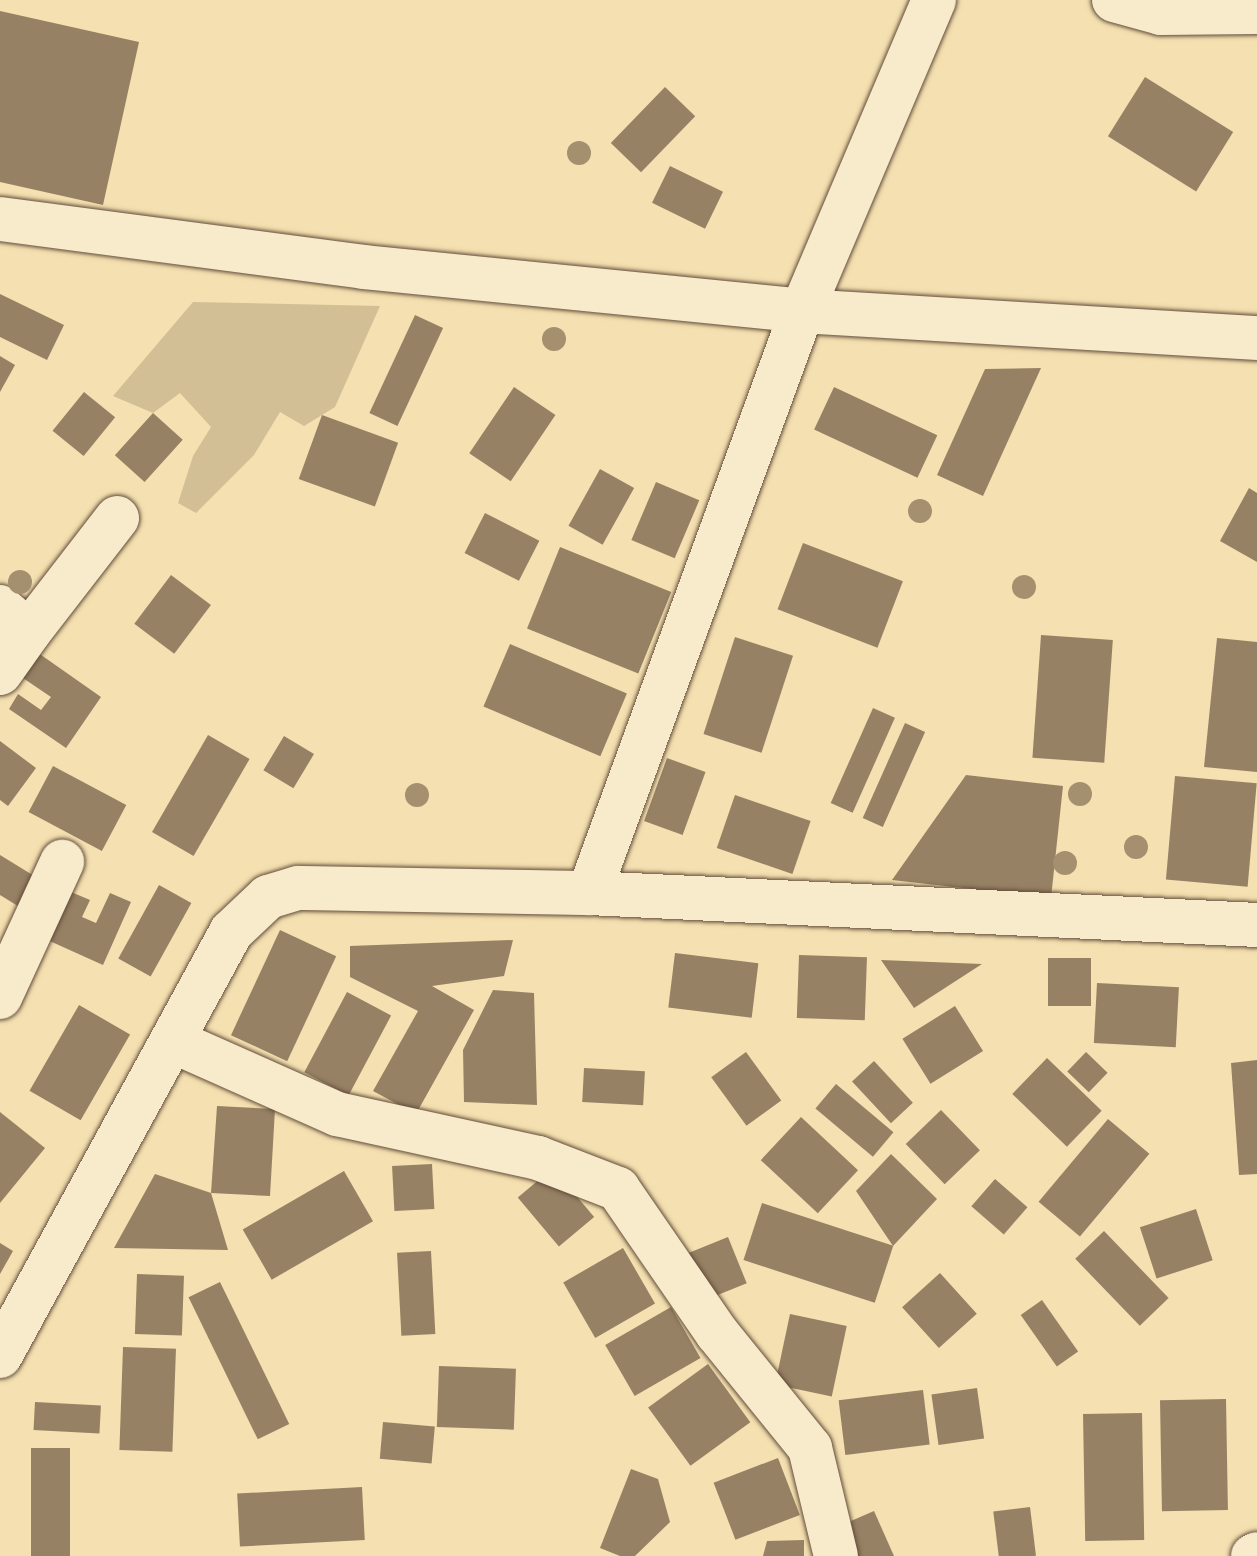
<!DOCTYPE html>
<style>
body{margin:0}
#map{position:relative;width:1257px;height:1556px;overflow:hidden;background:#f4e0b0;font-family:"IM FELL DW Pica",serif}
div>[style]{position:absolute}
.green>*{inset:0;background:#d3bf95}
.building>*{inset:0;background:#968164;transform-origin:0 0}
.roads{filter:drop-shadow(0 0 2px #624c3a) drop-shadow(0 0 2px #624c3a)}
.minor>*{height:44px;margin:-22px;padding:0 22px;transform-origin:22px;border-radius:22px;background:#f8ebcc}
.trees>*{width:24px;height:24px;margin:-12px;border-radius:50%;background:#a48f6f}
span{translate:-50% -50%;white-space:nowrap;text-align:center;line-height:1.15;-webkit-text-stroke:6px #f8ebcc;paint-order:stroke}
</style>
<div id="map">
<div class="green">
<i style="clip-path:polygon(193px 302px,380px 306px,335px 407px,304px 426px,280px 412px,254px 455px,196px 513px,178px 503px,193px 456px,211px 427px,180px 393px,153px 413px,113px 396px)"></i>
</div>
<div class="building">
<i style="clip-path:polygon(0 11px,139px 42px,103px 205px,0 182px)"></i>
<i style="left:1145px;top:77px;width:104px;height:70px;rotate:32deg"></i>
<i style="left:665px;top:87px;width:42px;height:78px;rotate:44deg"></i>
<i style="left:670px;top:166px;width:59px;height:41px;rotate:26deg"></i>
<i style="clip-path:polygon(0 294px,64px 325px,47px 360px,0 337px)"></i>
<i style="left:415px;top:315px;width:31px;height:108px;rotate:25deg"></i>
<i style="clip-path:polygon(0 356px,15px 365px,0 392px)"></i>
<i style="clip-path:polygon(1041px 368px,983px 496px,937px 475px,985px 369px)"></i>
<i style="left:514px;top:387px;width:50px;height:80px;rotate:34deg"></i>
<i style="left:834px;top:387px;width:114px;height:47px;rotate:25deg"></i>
<i style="left:84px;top:392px;width:40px;height:50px;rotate:39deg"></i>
<i style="left:153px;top:413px;width:40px;height:57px;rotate:42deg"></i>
<i style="left:322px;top:415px;width:81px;height:68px;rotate:20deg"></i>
<i style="left:600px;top:469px;width:39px;height:65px;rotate:29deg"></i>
<i style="left:656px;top:482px;width:47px;height:63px;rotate:23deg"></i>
<i style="clip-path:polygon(1249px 488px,1257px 493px,1257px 562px,1220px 541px)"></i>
<i style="left:485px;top:513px;width:61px;height:45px;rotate:27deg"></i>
<i style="left:803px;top:543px;width:107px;height:71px;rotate:21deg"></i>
<i style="left:560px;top:547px;width:120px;height:88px;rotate:22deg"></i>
<i style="left:171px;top:575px;width:50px;height:61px;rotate:37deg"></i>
<i style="left:1041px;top:635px;width:72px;height:123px;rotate:4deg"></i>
<i style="left:735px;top:637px;width:61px;height:102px;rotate:18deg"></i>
<i style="clip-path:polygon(1217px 638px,1257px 642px,1257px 772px,1204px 767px)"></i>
<i style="left:510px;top:644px;width:127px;height:68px;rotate:23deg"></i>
<i style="clip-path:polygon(34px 650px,101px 697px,66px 748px,9px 709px,18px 694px,41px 710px,51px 697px,17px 674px)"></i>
<i style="left:873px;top:708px;width:24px;height:104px;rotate:24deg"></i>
<i style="left:905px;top:723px;width:22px;height:104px;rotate:24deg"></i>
<i style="left:208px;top:735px;width:48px;height:112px;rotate:30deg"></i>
<i style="left:284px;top:736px;width:35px;height:40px;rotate:31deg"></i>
<i style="clip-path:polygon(0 741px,36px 768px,8px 806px,0 800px)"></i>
<i style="left:667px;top:758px;width:41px;height:67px;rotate:20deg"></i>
<i style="left:53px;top:766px;width:83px;height:52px;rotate:28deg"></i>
<i style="clip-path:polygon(966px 775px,1063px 786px,1051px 898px,892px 880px)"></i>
<i style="left:1175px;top:776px;width:82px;height:104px;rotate:5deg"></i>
<i style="left:735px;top:795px;width:80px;height:56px;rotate:19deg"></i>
<i style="clip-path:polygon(0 855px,44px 882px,26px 911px,0 895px)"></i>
<i style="left:159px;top:885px;width:37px;height:84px;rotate:29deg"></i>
<i style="clip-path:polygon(64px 889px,90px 900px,82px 917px,96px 923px,110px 893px,131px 902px,103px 965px,43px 938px)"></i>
<i style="left:280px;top:930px;width:62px;height:116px;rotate:25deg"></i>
<i style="clip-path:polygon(513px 940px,504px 976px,432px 986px,474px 1010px,416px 1114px,373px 1091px,418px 1011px,350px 977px,350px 946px)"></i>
<i style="left:675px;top:953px;width:84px;height:55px;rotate:7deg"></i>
<i style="left:799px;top:955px;width:68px;height:63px;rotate:2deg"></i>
<i style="left:1048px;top:958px;width:43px;height:48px"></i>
<i style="clip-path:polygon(881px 960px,982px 964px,914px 1008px)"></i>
<i style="left:1097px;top:983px;width:82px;height:60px;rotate:3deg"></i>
<i style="clip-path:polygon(493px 990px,534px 993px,537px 1105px,464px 1102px,463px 1050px)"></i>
<i style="left:347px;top:992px;width:50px;height:91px;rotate:28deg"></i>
<i style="left:79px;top:1005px;width:59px;height:99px;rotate:30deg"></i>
<i style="left:955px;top:1006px;width:53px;height:62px;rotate:58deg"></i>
<i style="left:746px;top:1052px;width:60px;height:43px;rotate:54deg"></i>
<i style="left:1086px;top:1052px;width:30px;height:27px;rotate:44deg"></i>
<i style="left:1047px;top:1058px;width:76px;height:50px;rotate:44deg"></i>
<i style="clip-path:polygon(1257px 1060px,1257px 1174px,1239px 1175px,1231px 1063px)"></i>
<i style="left:874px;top:1061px;width:57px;height:30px;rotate:47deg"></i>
<i style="left:584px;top:1068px;width:61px;height:34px;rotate:3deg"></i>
<i style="left:836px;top:1084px;width:75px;height:32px;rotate:40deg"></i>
<i style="clip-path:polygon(217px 1106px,275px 1109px,270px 1196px,211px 1193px,228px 1250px,114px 1248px,155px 1174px,211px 1193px)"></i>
<i style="left:941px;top:1110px;width:56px;height:49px;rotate:46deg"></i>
<i style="clip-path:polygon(0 1112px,45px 1148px,0 1203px)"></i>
<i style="left:801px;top:1117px;width:78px;height:59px;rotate:43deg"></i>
<i style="left:1108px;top:1119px;width:54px;height:108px;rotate:40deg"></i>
<i style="clip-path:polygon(891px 1154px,937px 1199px,893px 1246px,856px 1191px)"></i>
<i style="left:432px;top:1164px;width:45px;height:40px;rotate:87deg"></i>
<i style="left:553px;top:1168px;width:64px;height:46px;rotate:50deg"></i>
<i style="left:344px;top:1171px;width:58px;height:117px;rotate:60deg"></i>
<i style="left:995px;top:1179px;width:43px;height:36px;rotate:41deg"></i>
<i style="left:762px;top:1203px;width:138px;height:60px;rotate:18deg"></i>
<i style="left:1196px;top:1209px;width:54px;height:59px;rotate:72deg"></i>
<i style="left:1104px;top:1231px;width:93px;height:40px;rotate:46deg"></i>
<i style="left:728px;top:1237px;width:50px;height:48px;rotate:68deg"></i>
<i style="clip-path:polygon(0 1243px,13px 1251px,0 1274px)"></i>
<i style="left:623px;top:1248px;width:64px;height:69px;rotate:60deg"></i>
<i style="left:431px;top:1251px;width:83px;height:34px;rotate:87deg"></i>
<i style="left:940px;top:1273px;width:55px;height:51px;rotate:48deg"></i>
<i style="left:137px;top:1274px;width:47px;height:60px;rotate:2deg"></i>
<i style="left:220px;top:1282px;width:158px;height:35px;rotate:64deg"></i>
<i style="left:1042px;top:1300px;width:63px;height:26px;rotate:55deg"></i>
<i style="left:671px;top:1307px;width:59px;height:76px;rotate:60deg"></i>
<i style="left:790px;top:1314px;width:58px;height:72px;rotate:12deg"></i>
<i style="left:123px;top:1347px;width:53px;height:103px;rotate:2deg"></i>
<i style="left:708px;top:1364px;width:72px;height:74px;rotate:54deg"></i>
<i style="left:439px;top:1366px;width:77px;height:61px;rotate:2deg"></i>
<i style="left:977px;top:1388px;width:51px;height:46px;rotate:82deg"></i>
<i style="left:923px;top:1390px;width:55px;height:85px;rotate:83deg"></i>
<i style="left:1226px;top:1399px;width:111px;height:66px;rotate:89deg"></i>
<i style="left:35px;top:1402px;width:66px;height:28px;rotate:3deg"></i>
<i style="left:1142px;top:1413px;width:127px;height:59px;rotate:89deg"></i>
<i style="left:383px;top:1422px;width:52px;height:37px;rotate:5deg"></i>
<i style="left:31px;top:1448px;width:39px;height:108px"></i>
<i style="left:778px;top:1458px;width:61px;height:69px;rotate:69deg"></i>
<i style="clip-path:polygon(631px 1469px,658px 1479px,670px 1522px,635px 1556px,620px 1556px,600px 1548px)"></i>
<i style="left:362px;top:1487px;width:53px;height:125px;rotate:87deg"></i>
<i style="left:1030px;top:1507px;width:49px;height:37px;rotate:83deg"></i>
<i style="clip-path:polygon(874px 1511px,894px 1556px,857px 1556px,844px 1524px)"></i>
<i style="clip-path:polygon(804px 1540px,804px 1556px,763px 1556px,767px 1541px)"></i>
</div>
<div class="roads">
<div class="minor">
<i style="left:1114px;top:0;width:49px;rotate:15.5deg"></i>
<i style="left:1161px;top:13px;width:96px;rotate:-0.6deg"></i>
<i style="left:0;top:219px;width:367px;rotate:7.5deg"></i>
<i style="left:364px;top:267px;width:440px;rotate:5.7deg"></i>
<i style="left:802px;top:311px;width:456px;rotate:3.4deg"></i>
<i style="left:0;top:607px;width:38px;rotate:41deg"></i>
<i style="left:29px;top:632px;width:144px;rotate:-52.3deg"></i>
<i style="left:0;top:673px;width:50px;rotate:-54.7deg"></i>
<i style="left:589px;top:893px;width:620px;rotate:-69.9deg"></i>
<i style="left:802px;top:311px;width:338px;rotate:-67deg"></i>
<i style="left:0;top:997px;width:149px;rotate:-65.3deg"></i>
<i style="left:173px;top:1041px;width:180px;rotate:24deg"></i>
<i style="left:337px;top:1114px;width:206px;rotate:12.3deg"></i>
<i style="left:538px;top:1158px;width:86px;rotate:21.2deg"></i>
<i style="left:618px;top:1189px;width:175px;rotate:55.5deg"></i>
<i style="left:717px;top:1333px;width:148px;rotate:51deg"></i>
<i style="left:810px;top:1448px;width:111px;rotate:76.5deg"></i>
<i style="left:0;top:1356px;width:483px;rotate:-61.4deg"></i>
<i style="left:231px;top:932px;width:51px;rotate:-43.4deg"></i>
<i style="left:268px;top:897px;width:31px;rotate:-17deg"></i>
<i style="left:298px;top:888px;width:291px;rotate:1deg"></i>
<i style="left:589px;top:893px;width:669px;rotate:2.74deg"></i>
<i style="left:1253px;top:1556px;width:4px;rotate:-27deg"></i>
</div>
</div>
<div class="trees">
<i style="left:579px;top:153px"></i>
<i style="left:554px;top:339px"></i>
<i style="left:920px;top:511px"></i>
<i style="left:20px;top:582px"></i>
<i style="left:1024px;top:587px"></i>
<i style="left:1080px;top:794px"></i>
<i style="left:417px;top:795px"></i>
<i style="left:1136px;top:847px"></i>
<i style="left:1065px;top:863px"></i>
</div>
</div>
